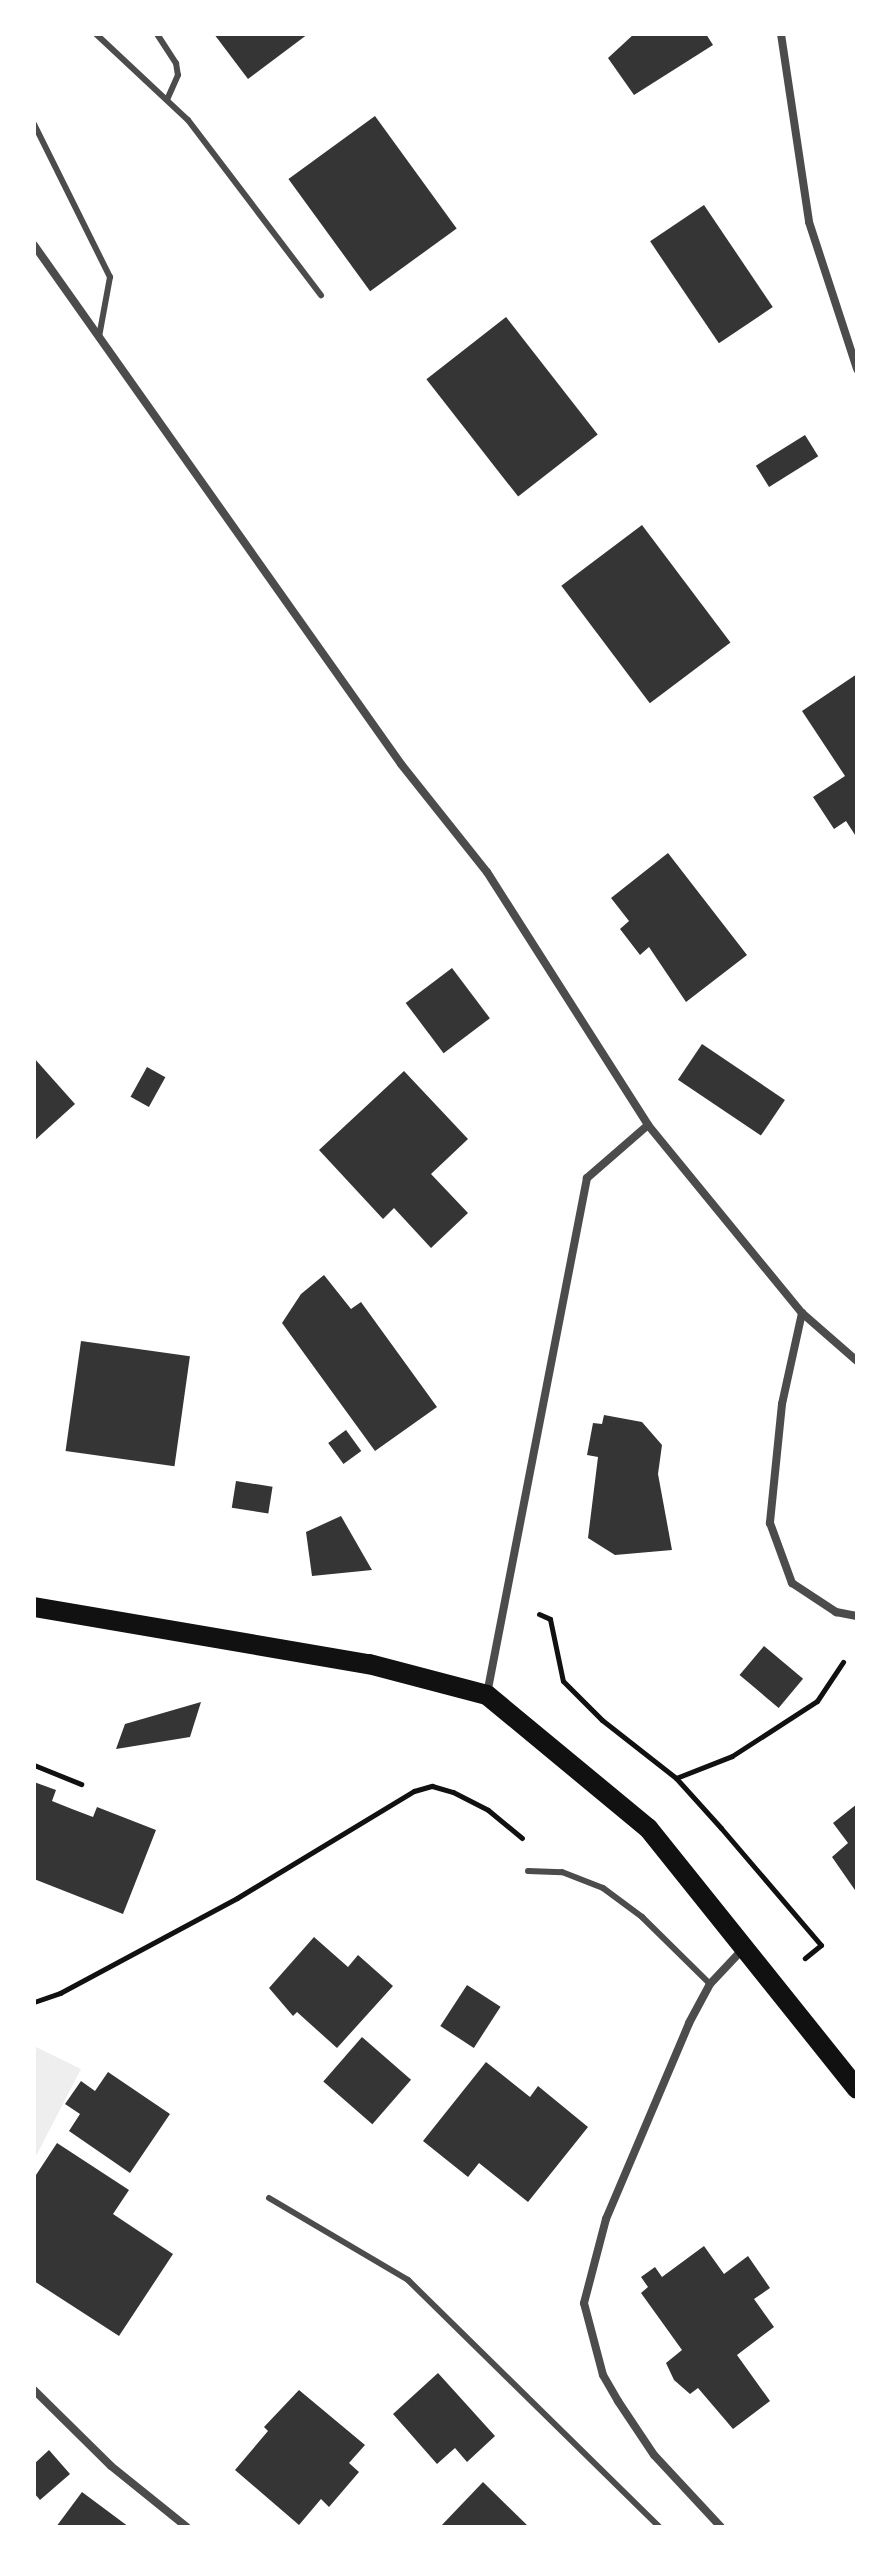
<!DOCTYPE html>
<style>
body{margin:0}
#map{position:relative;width:891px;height:2561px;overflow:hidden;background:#fff;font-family:"PT Sans Narrow",sans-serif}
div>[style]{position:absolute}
.green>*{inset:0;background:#eee}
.building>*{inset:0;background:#353535;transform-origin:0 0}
.path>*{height:5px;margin:-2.5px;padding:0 2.5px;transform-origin:2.5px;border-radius:2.5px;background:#111}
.service>*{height:6px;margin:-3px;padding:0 3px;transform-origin:3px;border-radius:3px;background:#4c4c4c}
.minor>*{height:8px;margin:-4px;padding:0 4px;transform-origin:4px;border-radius:4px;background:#4c4c4c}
.primary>*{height:20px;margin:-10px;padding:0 10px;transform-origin:10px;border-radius:10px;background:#111}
span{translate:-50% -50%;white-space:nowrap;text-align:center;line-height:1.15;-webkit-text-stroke:8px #fff;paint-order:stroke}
.frame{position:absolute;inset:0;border:36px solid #fff;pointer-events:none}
</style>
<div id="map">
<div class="green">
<i style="clip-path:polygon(34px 2046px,81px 2069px,34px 2160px)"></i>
</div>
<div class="building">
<i style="clip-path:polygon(214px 34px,308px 34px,248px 79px)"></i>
<i style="clip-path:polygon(634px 34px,706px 34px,713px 45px,634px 95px,608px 58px)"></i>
<i style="left:375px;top:116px;width:139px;height:107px;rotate:54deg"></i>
<i style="left:704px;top:205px;width:123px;height:65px;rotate:56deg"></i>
<i style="left:506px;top:317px;width:149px;height:101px;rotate:52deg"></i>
<i style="left:805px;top:435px;width:25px;height:58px;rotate:58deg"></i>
<i style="left:642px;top:525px;width:147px;height:101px;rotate:53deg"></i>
<i style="clip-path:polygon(857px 674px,857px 838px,846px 821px,834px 829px,813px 797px,845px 776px,802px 711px)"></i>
<i style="clip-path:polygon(668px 853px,747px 955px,686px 1002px,649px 947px,640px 955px,620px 929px,629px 921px,611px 898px)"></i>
<i style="left:452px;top:968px;width:63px;height:58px;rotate:53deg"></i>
<i style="left:702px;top:1044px;width:100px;height:43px;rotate:34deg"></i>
<i style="clip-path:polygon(34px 1058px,75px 1104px,34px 1141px)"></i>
<i style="left:147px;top:1067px;width:21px;height:34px;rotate:29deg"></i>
<i style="clip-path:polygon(404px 1071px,468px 1139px,431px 1174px,468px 1213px,431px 1248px,394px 1208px,383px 1219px,319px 1150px)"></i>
<i style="clip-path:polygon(324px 1275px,351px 1309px,361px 1302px,437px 1407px,375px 1451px,282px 1323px,301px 1294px)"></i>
<i style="left:81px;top:1341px;width:110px;height:111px;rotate:8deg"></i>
<i style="clip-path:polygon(604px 1415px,642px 1422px,662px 1445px,658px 1474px,672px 1550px,615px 1555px,588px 1538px,598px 1457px,587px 1455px,593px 1423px,602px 1424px)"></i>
<i style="left:346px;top:1430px;width:26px;height:22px;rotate:54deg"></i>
<i style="left:236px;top:1481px;width:37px;height:27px;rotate:9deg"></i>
<i style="clip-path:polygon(341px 1516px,372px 1570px,312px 1576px,306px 1532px)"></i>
<i style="left:764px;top:1646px;width:51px;height:38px;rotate:40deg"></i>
<i style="clip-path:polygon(201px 1702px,190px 1737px,116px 1749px,125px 1724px)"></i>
<i style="clip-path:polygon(34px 1782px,56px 1790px,52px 1801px,72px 1809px,93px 1817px,97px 1807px,156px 1830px,123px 1914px,34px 1879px)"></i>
<i style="clip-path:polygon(857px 1804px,857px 1893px,832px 1857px,848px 1843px,833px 1823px)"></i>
<i style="clip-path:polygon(314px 1937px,348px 1967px,358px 1955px,393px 1986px,337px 2048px,297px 2012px,293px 2016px,269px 1988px)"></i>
<i style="left:467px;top:1985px;width:40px;height:49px;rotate:33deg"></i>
<i style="left:362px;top:2037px;width:65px;height:59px;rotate:41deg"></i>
<i style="clip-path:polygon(486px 2062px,530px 2097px,538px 2086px,588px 2127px,528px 2202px,479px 2163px,468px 2177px,423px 2141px)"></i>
<i style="clip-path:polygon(108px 2072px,170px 2114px,130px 2173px,69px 2131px,80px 2114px,65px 2104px,81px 2081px,95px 2091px)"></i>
<i style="clip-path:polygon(57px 2143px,129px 2190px,113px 2214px,173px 2254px,119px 2336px,34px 2281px,34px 2178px)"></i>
<i style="clip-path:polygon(704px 2246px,724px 2274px,748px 2256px,770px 2288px,754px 2299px,774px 2327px,737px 2355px,770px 2401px,733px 2429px,698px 2388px,690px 2394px,674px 2380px,666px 2363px,682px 2350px,641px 2293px,648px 2287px,641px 2277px,655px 2267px,662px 2277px)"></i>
<i style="clip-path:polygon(438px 2373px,495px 2436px,467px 2462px,455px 2448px,437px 2464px,393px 2414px)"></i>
<i style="clip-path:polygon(299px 2390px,365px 2445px,349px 2463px,359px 2472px,329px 2507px,321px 2499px,299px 2525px,235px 2470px,268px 2431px,264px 2427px)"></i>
<i style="clip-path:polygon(49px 2450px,70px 2474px,40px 2500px,34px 2493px,34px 2464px)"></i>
<i style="clip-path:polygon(483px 2482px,529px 2527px,440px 2527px)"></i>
<i style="clip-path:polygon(82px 2492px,129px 2527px,56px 2527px)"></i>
</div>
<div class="path">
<i style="left:539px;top:1614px;width:12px;rotate:24deg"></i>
<i style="left:550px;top:1619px;width:63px;rotate:78.2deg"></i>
<i style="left:563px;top:1681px;width:55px;rotate:45deg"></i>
<i style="left:602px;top:1720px;width:94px;rotate:38.1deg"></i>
<i style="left:676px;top:1778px;width:67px;rotate:48deg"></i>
<i style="left:721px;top:1828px;width:154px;rotate:49.5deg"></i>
<i style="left:821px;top:1945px;width:21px;rotate:141deg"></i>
<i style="left:34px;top:1765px;width:51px;rotate:22deg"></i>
<i style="left:676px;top:1778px;width:60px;rotate:-21.4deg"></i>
<i style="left:732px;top:1756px;width:101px;rotate:-32.9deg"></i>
<i style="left:817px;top:1701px;width:47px;rotate:-56.3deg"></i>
<i style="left:34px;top:2002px;width:28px;rotate:-19deg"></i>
<i style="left:60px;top:1993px;width:201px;rotate:-28.2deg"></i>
<i style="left:237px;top:1898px;width:207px;rotate:-31.2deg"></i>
<i style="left:414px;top:1791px;width:19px;rotate:-16deg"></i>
<i style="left:432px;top:1786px;width:22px;rotate:16deg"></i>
<i style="left:453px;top:1792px;width:39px;rotate:27deg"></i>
<i style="left:488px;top:1810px;width:44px;rotate:39.5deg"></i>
</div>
<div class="service">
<i style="left:96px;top:34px;width:126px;rotate:43.1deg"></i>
<i style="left:188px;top:120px;width:220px;rotate:52.8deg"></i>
<i style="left:157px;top:34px;width:35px;rotate:57deg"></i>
<i style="left:176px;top:63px;width:12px;rotate:81deg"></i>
<i style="left:178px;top:75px;width:27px;rotate:114deg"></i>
<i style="left:34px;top:124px;width:171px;rotate:63.6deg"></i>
<i style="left:110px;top:277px;width:61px;rotate:100.4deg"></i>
<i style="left:528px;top:1871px;width:34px;rotate:2deg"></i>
<i style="left:562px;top:1872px;width:44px;rotate:21.3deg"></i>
<i style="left:603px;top:1888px;width:49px;rotate:36.6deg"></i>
<i style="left:642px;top:1917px;width:95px;rotate:44.6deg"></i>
<i style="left:269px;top:2198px;width:161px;rotate:30.5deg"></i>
<i style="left:408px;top:2280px;width:352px;rotate:44.5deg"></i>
</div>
<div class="minor">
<i style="left:781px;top:34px;width:190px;rotate:81.5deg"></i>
<i style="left:809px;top:222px;width:155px;rotate:71.9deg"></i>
<i style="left:34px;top:245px;width:636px;rotate:54.73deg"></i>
<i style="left:401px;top:764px;width:138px;rotate:51.5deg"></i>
<i style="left:487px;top:872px;width:300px;rotate:57.5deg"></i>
<i style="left:648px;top:1125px;width:81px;rotate:139deg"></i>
<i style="left:587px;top:1178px;width:526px;rotate:100.97deg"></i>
<i style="left:648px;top:1125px;width:243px;rotate:50.7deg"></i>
<i style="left:802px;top:1313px;width:73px;rotate:41.1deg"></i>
<i style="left:802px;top:1313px;width:93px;rotate:102.4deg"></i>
<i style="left:782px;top:1404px;width:120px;rotate:95.8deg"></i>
<i style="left:770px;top:1523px;width:64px;rotate:69.9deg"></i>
<i style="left:792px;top:1583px;width:53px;rotate:33.4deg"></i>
<i style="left:836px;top:1612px;width:21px;rotate:11deg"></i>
<i style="left:34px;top:2390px;width:108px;rotate:44.6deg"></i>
<i style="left:111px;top:2466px;width:97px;rotate:38.8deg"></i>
<i style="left:721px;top:2527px;width:98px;rotate:-132.9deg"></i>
<i style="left:654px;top:2455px;width:65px;rotate:-123.7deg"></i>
<i style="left:618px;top:2401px;width:30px;rotate:-120deg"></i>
<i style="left:603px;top:2375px;width:74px;rotate:-104.8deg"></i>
<i style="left:584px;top:2303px;width:87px;rotate:-75.3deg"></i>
<i style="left:606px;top:2219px;width:213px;rotate:-67deg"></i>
<i style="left:689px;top:2023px;width:44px;rotate:-61.7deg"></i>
<i style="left:710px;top:1984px;width:47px;rotate:-46.7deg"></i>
</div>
<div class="primary">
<i style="left:34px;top:1607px;width:340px;rotate:9.7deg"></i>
<i style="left:369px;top:1664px;width:122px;rotate:14.7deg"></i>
<i style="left:487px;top:1695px;width:209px;rotate:39.6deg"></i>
<i style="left:648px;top:1828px;width:334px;rotate:51.3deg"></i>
</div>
<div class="frame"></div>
</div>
